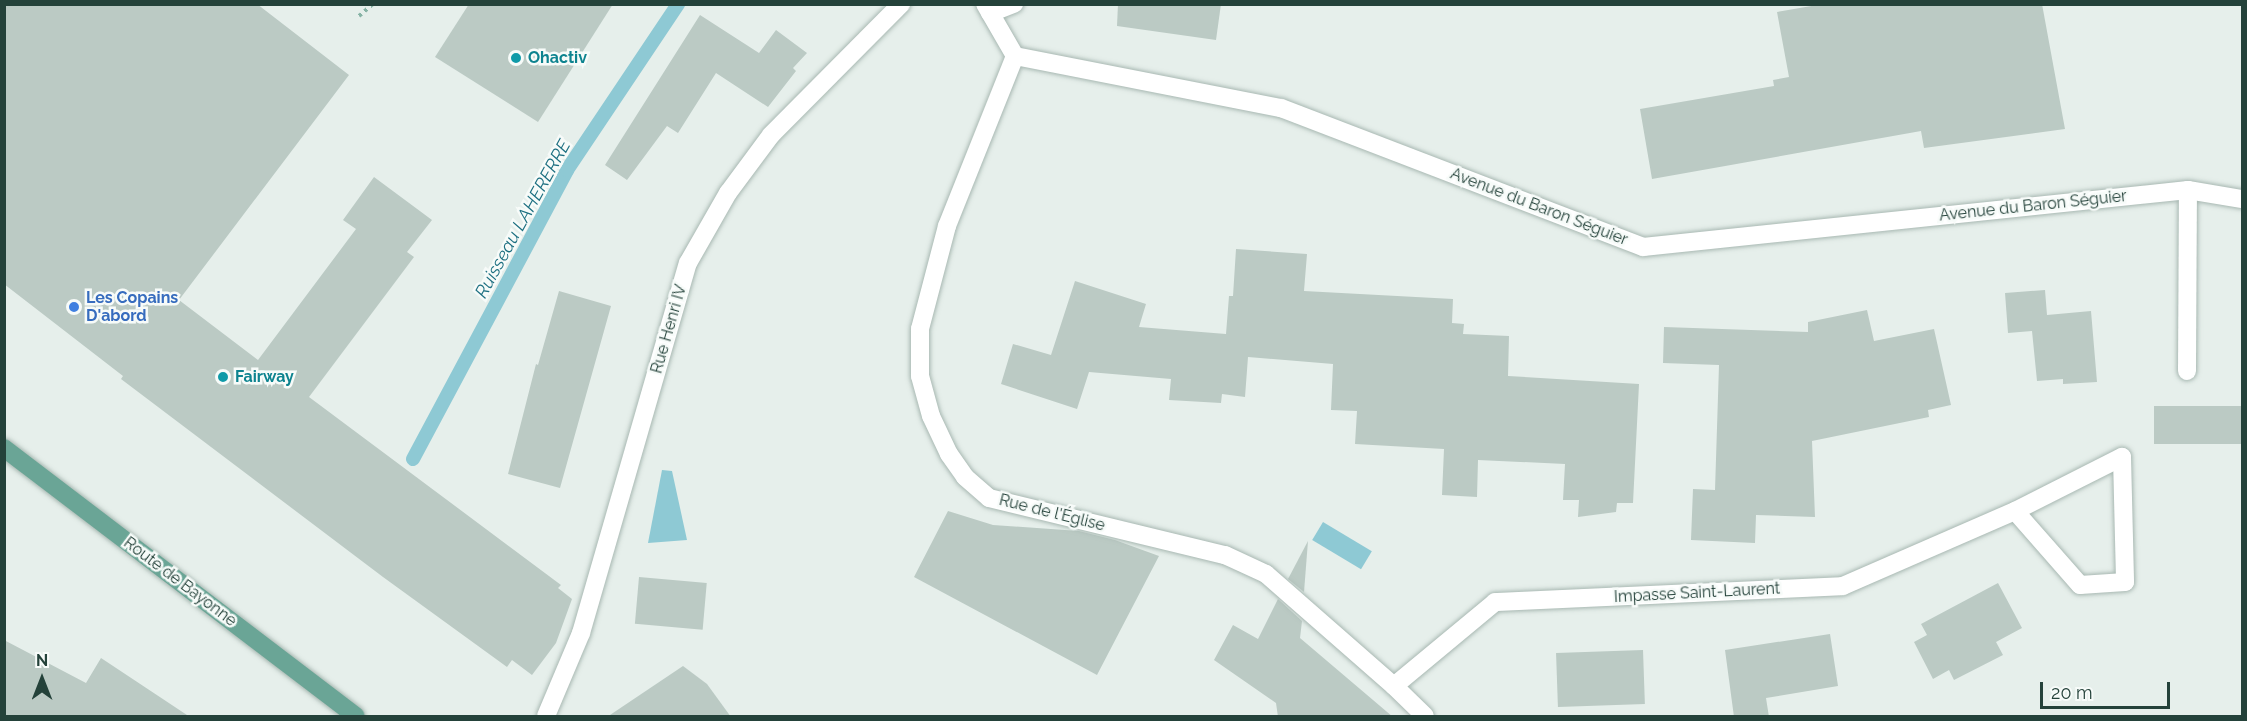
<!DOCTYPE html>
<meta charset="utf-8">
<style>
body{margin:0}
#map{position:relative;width:2247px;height:721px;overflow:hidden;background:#e6efeb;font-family:Raleway,sans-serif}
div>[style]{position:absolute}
.water>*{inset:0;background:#8ec9d4;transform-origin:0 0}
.stream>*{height:14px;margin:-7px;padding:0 7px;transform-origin:7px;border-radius:7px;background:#8ec9d4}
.building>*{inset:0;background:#bbcac4;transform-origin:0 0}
.path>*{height:4px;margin-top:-2px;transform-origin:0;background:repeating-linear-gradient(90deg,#86b3a5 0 3px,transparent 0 7.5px)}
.roads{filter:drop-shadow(0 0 2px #a8b8b2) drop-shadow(0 0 2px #a8b8b2)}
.minor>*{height:18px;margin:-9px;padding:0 9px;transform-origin:9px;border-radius:9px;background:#fff}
.major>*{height:18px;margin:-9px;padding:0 9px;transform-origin:9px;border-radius:9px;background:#6aa596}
.dots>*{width:16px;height:16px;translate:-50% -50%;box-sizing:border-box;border:3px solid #f7fbf9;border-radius:50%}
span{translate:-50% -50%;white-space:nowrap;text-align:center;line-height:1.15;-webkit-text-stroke:5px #f7fbf9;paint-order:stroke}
.culture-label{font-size:16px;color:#0d838f;font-weight:700}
.left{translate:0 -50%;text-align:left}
.street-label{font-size:16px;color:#24423a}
.shop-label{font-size:16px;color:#366cbe;font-weight:700}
.water-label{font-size:18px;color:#1c6f80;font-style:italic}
.frame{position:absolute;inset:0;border:6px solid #24423a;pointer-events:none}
.north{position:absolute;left:12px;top:649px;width:60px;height:60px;-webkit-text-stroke:4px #f7fbf9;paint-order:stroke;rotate:0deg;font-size:16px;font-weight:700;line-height:24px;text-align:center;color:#24423a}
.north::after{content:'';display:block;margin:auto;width:21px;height:27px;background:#24423a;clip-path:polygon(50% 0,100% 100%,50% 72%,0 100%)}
.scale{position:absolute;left:2040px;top:682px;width:130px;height:27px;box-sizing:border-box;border:3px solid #24423a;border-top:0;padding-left:8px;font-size:18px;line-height:21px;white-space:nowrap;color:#24423a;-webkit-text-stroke:4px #f7fbf9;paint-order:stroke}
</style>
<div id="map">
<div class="water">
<i style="clip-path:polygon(662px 470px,672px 471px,687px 540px,648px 543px)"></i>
<i style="left:1323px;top:522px;width:57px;height:21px;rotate:31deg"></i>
</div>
<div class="stream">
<i style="left:413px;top:459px;width:327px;rotate:-61.9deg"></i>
<i style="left:567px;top:170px;width:200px;rotate:-56.2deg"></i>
</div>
<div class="building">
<i style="clip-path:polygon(4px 4px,257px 4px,349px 75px,179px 300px,258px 360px,356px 229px,343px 220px,374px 177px,432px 220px,407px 252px,414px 257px,309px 397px,561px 585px,558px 588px,572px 599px,556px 643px,532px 675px,512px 660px,507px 667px,383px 577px,121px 379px,123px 376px,4px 284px)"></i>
<i style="clip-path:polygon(469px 4px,613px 4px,538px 122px,435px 57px)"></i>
<i style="clip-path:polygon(1118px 4px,1221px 4px,1216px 40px,1117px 26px)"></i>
<i style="clip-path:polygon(1823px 4px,2042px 4px,2065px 129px,1924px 148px,1921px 131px,1652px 179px,1640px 109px,1774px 86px,1773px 80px,1789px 77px,1777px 12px)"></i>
<i style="clip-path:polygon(700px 15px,759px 53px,776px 30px,807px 53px,793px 68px,796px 71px,768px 107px,716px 73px,678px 133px,667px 126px,627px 180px,605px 165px)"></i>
<i style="clip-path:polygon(1236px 249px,1307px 254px,1304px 291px,1453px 299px,1452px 323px,1464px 324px,1463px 334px,1509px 336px,1508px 376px,1639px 384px,1633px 503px,1617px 503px,1616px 512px,1578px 517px,1579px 500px,1563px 500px,1565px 464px,1478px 460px,1477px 497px,1442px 495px,1444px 449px,1355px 444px,1357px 411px,1331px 410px,1333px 364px,1248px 357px,1245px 397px,1222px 394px,1221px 403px,1169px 400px,1171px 379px,1089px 372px,1077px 409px,1001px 384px,1013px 344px,1051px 355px,1075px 281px,1146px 304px,1139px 327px,1226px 334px,1229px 296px,1233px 296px)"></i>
<i style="clip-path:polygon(2045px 290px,2047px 315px,2091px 311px,2097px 382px,2063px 384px,2063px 379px,2037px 381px,2032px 331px,2008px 333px,2005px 293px)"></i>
<i style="clip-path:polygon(559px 291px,611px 306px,560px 488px,508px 474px,536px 364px,538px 365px)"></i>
<i style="clip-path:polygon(1867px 310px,1874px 341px,1934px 329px,1951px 405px,1928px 410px,1929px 417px,1812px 441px,1815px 517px,1756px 515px,1755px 543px,1691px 540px,1693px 489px,1715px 490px,1719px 365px,1663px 363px,1664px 327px,1808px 332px,1808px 322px)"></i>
<i style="left:2242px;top:406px;width:38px;height:88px;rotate:90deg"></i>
<i style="clip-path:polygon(948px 511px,993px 525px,1079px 531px,1115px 540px,1159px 556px,1097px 675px,914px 577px)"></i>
<i style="clip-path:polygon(1308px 541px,1304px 592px,1288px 579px)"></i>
<i style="left:639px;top:577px;width:68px;height:47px;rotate:5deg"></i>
<i style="clip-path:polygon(1998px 583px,2022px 628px,1996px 642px,2003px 655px,1954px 680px,1949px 670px,1933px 679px,1914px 642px,1927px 635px,1921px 624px)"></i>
<i style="clip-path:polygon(1278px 599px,1302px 621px,1300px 638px,1393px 717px,1278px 717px,1276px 703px,1214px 660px,1233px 625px,1258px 639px)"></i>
<i style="clip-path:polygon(1830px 634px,1838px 686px,1766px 698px,1769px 717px,1734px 717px,1725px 650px)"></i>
<i style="clip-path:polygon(4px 640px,86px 683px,101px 658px,190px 717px,4px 717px)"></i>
<i style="left:1643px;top:650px;width:54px;height:87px;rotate:88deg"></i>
<i style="clip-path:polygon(683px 666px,707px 684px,731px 717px,607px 717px)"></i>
</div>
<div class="path">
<i style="left:359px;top:16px;width:18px;rotate:-41deg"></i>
</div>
<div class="roads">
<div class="minor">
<i style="left:985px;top:4px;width:60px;rotate:60deg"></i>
<i style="left:1015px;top:56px;width:271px;rotate:11.1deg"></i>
<i style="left:1281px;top:108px;width:388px;rotate:21deg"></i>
<i style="left:1643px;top:247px;width:548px;rotate:-5.97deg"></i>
<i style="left:2188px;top:190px;width:55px;rotate:9.5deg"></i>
<i style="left:990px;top:13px;width:26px;rotate:-21deg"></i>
<i style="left:1015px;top:56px;width:183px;rotate:111.8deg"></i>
<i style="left:947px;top:226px;width:106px;rotate:104.7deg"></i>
<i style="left:920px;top:329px;width:47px;rotate:90deg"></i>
<i style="left:920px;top:376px;width:41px;rotate:74.6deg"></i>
<i style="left:931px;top:416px;width:42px;rotate:64.7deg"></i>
<i style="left:949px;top:454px;width:28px;rotate:55deg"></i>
<i style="left:965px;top:477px;width:32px;rotate:41deg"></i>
<i style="left:989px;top:498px;width:243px;rotate:13.6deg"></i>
<i style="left:1225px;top:555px;width:45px;rotate:24.9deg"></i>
<i style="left:1266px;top:574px;width:170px;rotate:41.2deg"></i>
<i style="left:1394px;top:686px;width:43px;rotate:44.1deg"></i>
<i style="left:2187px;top:371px;width:181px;rotate:-89.7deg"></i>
<i style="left:1394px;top:686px;width:131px;rotate:-39.7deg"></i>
<i style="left:1495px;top:602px;width:348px;rotate:-2.6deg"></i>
<i style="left:1843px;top:586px;width:188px;rotate:-23.6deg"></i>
<i style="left:2015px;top:511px;width:120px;rotate:-26.8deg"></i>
<i style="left:2122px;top:457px;width:125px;rotate:88.6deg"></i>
<i style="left:2125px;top:582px;width:45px;rotate:176.2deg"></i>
<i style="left:2080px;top:585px;width:98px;rotate:-131.3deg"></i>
<i style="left:546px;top:716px;width:90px;rotate:-67.1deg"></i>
<i style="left:581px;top:633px;width:385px;rotate:-73.9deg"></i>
<i style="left:688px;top:263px;width:81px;rotate:-60.3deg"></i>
<i style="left:728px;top:193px;width:72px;rotate:-53.4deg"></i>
<i style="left:771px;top:135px;width:185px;rotate:-45.2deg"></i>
</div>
<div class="major">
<i style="left:4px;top:448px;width:442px;rotate:37.3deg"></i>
</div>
</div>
<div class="dots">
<i style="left:516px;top:58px;background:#0f9aa8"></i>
<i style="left:74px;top:307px;background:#3f7fe0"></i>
<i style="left:223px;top:377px;background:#0f9aa8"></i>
</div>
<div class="culture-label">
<span class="left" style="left:528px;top:58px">Ohactiv</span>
<span class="left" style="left:235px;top:377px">Fairway</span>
</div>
<div class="street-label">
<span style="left:2033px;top:206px;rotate:-6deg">Avenue du Baron Séguier</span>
<span style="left:1539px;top:207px;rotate:21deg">Avenue du Baron Séguier</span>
<span style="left:669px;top:329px;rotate:-74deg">Rue Henri IV</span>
<span style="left:1052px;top:513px;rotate:14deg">Rue de l'Église</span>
<span style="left:180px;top:582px;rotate:37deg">Route de Bayonne</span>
<span style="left:1697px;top:593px;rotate:-3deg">Impasse Saint-Laurent</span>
</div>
<div class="shop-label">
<span class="left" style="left:86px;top:307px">Les Copains<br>D'abord</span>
</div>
<div class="water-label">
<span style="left:523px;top:219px;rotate:-61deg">Ruisseau LAHERERRE</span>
</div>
<div class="frame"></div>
<div class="north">N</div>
<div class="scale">20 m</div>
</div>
